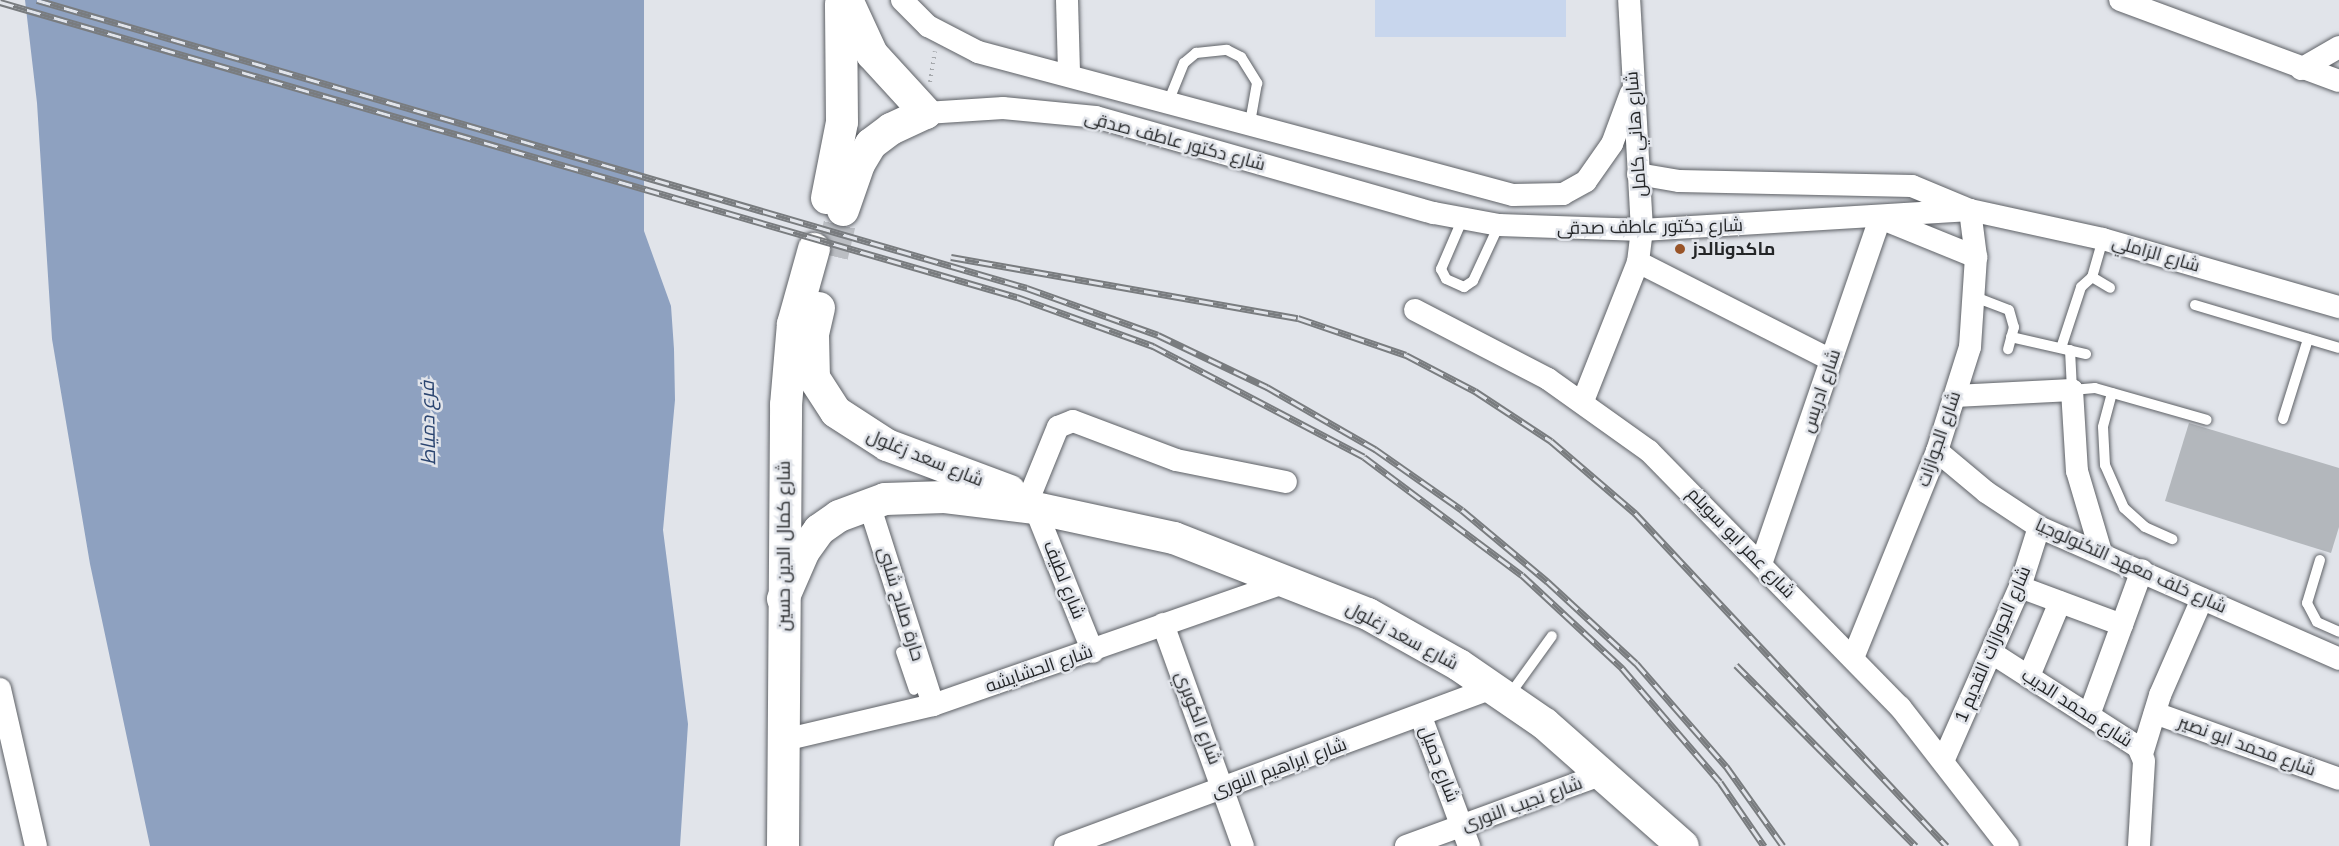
<!DOCTYPE html>
<meta charset="utf-8">
<style>
body{margin:0}
#map{position:relative;width:2339px;height:846px;overflow:hidden;background:#e1e4ea;font-family:Helvetica,Cairo,sans-serif}
div>[style]{position:absolute}
.green>*{inset:0;background:#c8d6ed;transform-origin:0 0}
.water>*{inset:0;background:#8ea1c0}
.building>*{inset:0;background:#b3b7bc}
.secondary-tunnel>*{height:32px;margin-top:-16px;transform-origin:0;background:repeating-linear-gradient(90deg,#bbbec3 0 32px,transparent 0 48px)}
.path>*{height:4px;margin-top:-2px;transform-origin:0;background:repeating-linear-gradient(90deg,#a5a8ac 0 1.5px,transparent 0 6px)}
.roads{filter:drop-shadow(0 0 2px #5e6166) drop-shadow(0 0 2px #5e6166)}
.lane>*{height:10px;margin:-5px;padding:0 5px;transform-origin:5px;border-radius:5px;background:#fff}
.street>*{height:22px;margin:-11px;padding:0 11px;transform-origin:11px;border-radius:11px;background:#fff}
.secondary>*{height:32px;margin:-16px;padding:0 16px;transform-origin:16px;border-radius:16px;background:#fff}
.rail>*{height:7px;margin-top:-3.5px;transform-origin:0;background:repeating-linear-gradient(90deg,#e1e4ea 0 14px,#797c7f 0 28px);box-sizing:border-box;border-block:2px solid #797c7f}
.dots>*{width:16px;height:16px;translate:-50% -50%;box-sizing:border-box;border:3px solid #e1e4ea;border-radius:50%}
span{translate:-50% -50%;white-space:nowrap;text-align:center;line-height:1.15;-webkit-text-stroke:5px #e1e4ea;paint-order:stroke}
.street-label{font-size:18px;color:#242628}
.poi-label{font-size:18px;color:#242628;font-weight:700}
.left{translate:0 -50%;text-align:left}
.water-label{font-size:20px;color:#2b4570;font-style:italic}
</style>
<div id="map">
<div class="green">
<i style="left:1375px;top:0;width:191px;height:37px"></i>
</div>
<div class="water">
<i style="clip-path:polygon(25px 0,644px 0,644px 231px,671px 306px,674px 349px,675px 400px,663px 530px,688px 724px,680px 846px,150px 846px,90px 564px,52px 339px,37px 103px)"></i>
</div>
<div class="building">
<i style="clip-path:polygon(2189px 423px,2339px 468px,2339px 527px,2331px 553px,2165px 501px)"></i>
</div>
<div class="secondary-tunnel">
<i style="left:832px;top:256px;width:47px;rotate:-76.6deg"></i>
</div>
<div class="path">
<i style="left:930px;top:82px;width:31px;rotate:-81deg"></i>
</div>
<div class="roads">
<div class="lane">
<i style="left:1169px;top:100px;width:40px;rotate:-68deg"></i>
<i style="left:1184px;top:63px;width:16px;rotate:-40deg"></i>
<i style="left:1196px;top:53px;width:31px;rotate:-6deg"></i>
<i style="left:1227px;top:50px;width:16px;rotate:27deg"></i>
<i style="left:1241px;top:57px;width:31px;rotate:58deg"></i>
<i style="left:1257px;top:83px;width:40px;rotate:100deg"></i>
<i style="left:1463px;top:218px;width:56px;rotate:113.3deg"></i>
<i style="left:1441px;top:269px;width:11px;rotate:63deg"></i>
<i style="left:1446px;top:279px;width:20px;rotate:24deg"></i>
<i style="left:1464px;top:287px;width:11px;rotate:-34deg"></i>
<i style="left:1473px;top:281px;width:62px;rotate:-65.1deg"></i>
<i style="left:2103px;top:239px;width:40px;rotate:106deg"></i>
<i style="left:2092px;top:277px;width:21px;rotate:31deg"></i>
<i style="left:1975px;top:297px;width:36px;rotate:21deg"></i>
<i style="left:2009px;top:310px;width:18px;rotate:74deg"></i>
<i style="left:2014px;top:327px;width:23px;rotate:105deg"></i>
<i style="left:2195px;top:305px;width:150px;rotate:16.6deg"></i>
<i style="left:2011px;top:337px;width:77px;rotate:12.8deg"></i>
<i style="left:2061px;top:348px;width:64px;rotate:-71.8deg"></i>
<i style="left:2081px;top:287px;width:15px;rotate:-42deg"></i>
<i style="left:2070px;top:350px;width:40px;rotate:87.1deg"></i>
<i style="left:2072px;top:390px;width:23px;rotate:-5deg"></i>
<i style="left:2095px;top:388px;width:116px;rotate:15.9deg"></i>
<i style="left:2112px;top:393px;width:35px;rotate:105deg"></i>
<i style="left:2103px;top:427px;width:38px;rotate:87deg"></i>
<i style="left:2105px;top:465px;width:47px;rotate:66.2deg"></i>
<i style="left:2124px;top:508px;width:28px;rotate:42deg"></i>
<i style="left:2145px;top:527px;width:30px;rotate:24deg"></i>
<i style="left:2283px;top:419px;width:84px;rotate:-72.6deg"></i>
<i style="left:2320px;top:560px;width:45px;rotate:106.8deg"></i>
<i style="left:2307px;top:603px;width:21px;rotate:62deg"></i>
<i style="left:2317px;top:622px;width:24px;rotate:24deg"></i>
<i style="left:901px;top:652px;width:40px;rotate:71.1deg"></i>
<i style="left:1508px;top:697px;width:75px;rotate:-54.2deg"></i>
</div>
<div class="street">
<i style="left:902px;top:0;width:37px;rotate:45deg"></i>
<i style="left:928px;top:26px;width:56px;rotate:27.5deg"></i>
<i style="left:978px;top:52px;width:554px;rotate:14.96deg"></i>
<i style="left:1513px;top:195px;width:50px;rotate:-1.1deg"></i>
<i style="left:1563px;top:194px;width:26px;rotate:-29deg"></i>
<i style="left:1586px;top:181px;width:45px;rotate:-54.9deg"></i>
<i style="left:1612px;top:144px;width:54px;rotate:-69.6deg"></i>
<i style="left:1067px;top:0;width:73px;rotate:88.4deg"></i>
<i style="left:2120px;top:0;width:233px;rotate:20.3deg"></i>
<i style="left:2301px;top:69px;width:44px;rotate:-30.1deg"></i>
<i style="left:926px;top:113px;width:77px;rotate:-3.7deg"></i>
<i style="left:1003px;top:108px;width:93px;rotate:5.5deg"></i>
<i style="left:1096px;top:117px;width:351px;rotate:15.9deg"></i>
<i style="left:1434px;top:213px;width:66px;rotate:10.5deg"></i>
<i style="left:1499px;top:225px;width:143px;rotate:2deg"></i>
<i style="left:1642px;top:230px;width:329px;rotate:-3.5deg"></i>
<i style="left:1638px;top:174px;width:42px;rotate:9.7deg"></i>
<i style="left:1679px;top:181px;width:233px;rotate:1.2deg"></i>
<i style="left:1912px;top:186px;width:63px;rotate:22.5deg"></i>
<i style="left:1970px;top:210px;width:136px;rotate:12.3deg"></i>
<i style="left:2103px;top:239px;width:246px;rotate:16.1deg"></i>
<i style="left:1638px;top:262px;width:216px;rotate:26.9deg"></i>
<i style="left:1415px;top:310px;width:150px;rotate:27.4deg"></i>
<i style="left:1548px;top:379px;width:124px;rotate:35.5deg"></i>
<i style="left:1649px;top:451px;width:359px;rotate:45.6deg"></i>
<i style="left:1900px;top:707px;width:176px;rotate:52.2deg"></i>
<i style="left:1955px;top:396px;width:117px;rotate:-2.9deg"></i>
<i style="left:2072px;top:390px;width:81px;rotate:86.5deg"></i>
<i style="left:2077px;top:471px;width:84px;rotate:73.5deg"></i>
<i style="left:1583px;top:401px;width:149px;rotate:-68.4deg"></i>
<i style="left:1638px;top:262px;width:32px;rotate:-83deg"></i>
<i style="left:1642px;top:230px;width:230px;rotate:-93.2deg"></i>
<i style="left:1937px;top:451px;width:64px;rotate:39.9deg"></i>
<i style="left:1986px;top:492px;width:64px;rotate:33.4deg"></i>
<i style="left:2039px;top:527px;width:328px;rotate:23.7deg"></i>
<i style="left:1029px;top:498px;width:77px;rotate:-67.8deg"></i>
<i style="left:1058px;top:427px;width:16px;rotate:-22deg"></i>
<i style="left:1073px;top:421px;width:110px;rotate:20.7deg"></i>
<i style="left:1176px;top:460px;width:112px;rotate:11.3deg"></i>
<i style="left:869px;top:504px;width:211px;rotate:72.3deg"></i>
<i style="left:1035px;top:508px;width:155px;rotate:68.1deg"></i>
<i style="left:1761px;top:564px;width:366px;rotate:-71deg"></i>
<i style="left:1880px;top:218px;width:104px;rotate:22.1deg"></i>
<i style="left:2020px;top:587px;width:109px;rotate:20.4deg"></i>
<i style="left:1163px;top:624px;width:236px;rotate:70.2deg"></i>
<i style="left:1992px;top:653px;width:174px;rotate:32.8deg"></i>
<i style="left:2138px;top:747px;width:15px;rotate:67deg"></i>
<i style="left:2144px;top:761px;width:85px;rotate:93.4deg"></i>
<i style="left:1853px;top:658px;width:223px;rotate:-67.9deg"></i>
<i style="left:1937px;top:451px;width:109px;rotate:-72.4deg"></i>
<i style="left:1970px;top:347px;width:90px;rotate:-86.2deg"></i>
<i style="left:1976px;top:257px;width:47px;rotate:-97.3deg"></i>
<i style="left:2029px;top:676px;width:80px;rotate:-67.3deg"></i>
<i style="left:0;top:689px;width:161px;rotate:77.1deg"></i>
<i style="left:2155px;top:713px;width:195px;rotate:19.7deg"></i>
<i style="left:2089px;top:715px;width:154px;rotate:-69.9deg"></i>
<i style="left:1421px;top:717px;width:138px;rotate:69.6deg"></i>
<i style="left:784px;top:740px;width:153px;rotate:-13.2deg"></i>
<i style="left:933px;top:705px;width:377px;rotate:-19.2deg"></i>
<i style="left:2142px;top:754px;width:62px;rotate:-73deg"></i>
<i style="left:2160px;top:695px;width:105px;rotate:-66.4deg"></i>
<i style="left:1944px;top:759px;width:188px;rotate:-66.2deg"></i>
<i style="left:2020px;top:587px;width:63px;rotate:-72.4deg"></i>
<i style="left:1065px;top:846px;width:455px;rotate:-20.3deg"></i>
<i style="left:1406px;top:846px;width:210px;rotate:-20.1deg"></i>
</div>
<div class="secondary">
<i style="left:827px;top:198px;width:77px;rotate:-78.8deg"></i>
<i style="left:842px;top:122px;width:118px;rotate:-90.5deg"></i>
<i style="left:843px;top:210px;width:49px;rotate:-70.8deg"></i>
<i style="left:859px;top:164px;width:23px;rotate:-59deg"></i>
<i style="left:871px;top:144px;width:25px;rotate:-37deg"></i>
<i style="left:891px;top:129px;width:38px;rotate:-25deg"></i>
<i style="left:926px;top:113px;width:80px;rotate:-132.5deg"></i>
<i style="left:872px;top:54px;width:60px;rotate:-114.8deg"></i>
<i style="left:819px;top:308px;width:28px;rotate:103deg"></i>
<i style="left:813px;top:335px;width:43px;rotate:88.7deg"></i>
<i style="left:814px;top:378px;width:40px;rotate:57.1deg"></i>
<i style="left:836px;top:412px;width:61px;rotate:32.9deg"></i>
<i style="left:887px;top:445px;width:131px;rotate:20.5deg"></i>
<i style="left:783px;top:599px;width:52px;rotate:-66.4deg"></i>
<i style="left:804px;top:551px;width:26px;rotate:-54deg"></i>
<i style="left:819px;top:530px;width:24px;rotate:-35deg"></i>
<i style="left:839px;top:516px;width:49px;rotate:-20.3deg"></i>
<i style="left:885px;top:499px;width:60px;rotate:-1.9deg"></i>
<i style="left:945px;top:497px;width:91px;rotate:7deg"></i>
<i style="left:1035px;top:508px;width:142px;rotate:12.2deg"></i>
<i style="left:1174px;top:538px;width:208px;rotate:21.4deg"></i>
<i style="left:1368px;top:614px;width:104px;rotate:29.3deg"></i>
<i style="left:1459px;top:665px;width:104px;rotate:34.5deg"></i>
<i style="left:1545px;top:724px;width:184px;rotate:41.5deg"></i>
<i style="left:783px;top:846px;width:441px;rotate:-89.6deg"></i>
<i style="left:786px;top:405px;width:81px;rotate:-85.1deg"></i>
<i style="left:793px;top:324px;width:78px;rotate:-74.4deg"></i>
</div>
</div>
<div class="rail">
<i style="left:37px;top:0;width:1031px;rotate:16.22deg"></i>
<i style="left:1027px;top:288px;width:139px;rotate:19.7deg"></i>
<i style="left:1158px;top:335px;width:121px;rotate:25.5deg"></i>
<i style="left:1267px;top:387px;width:125px;rotate:29.9deg"></i>
<i style="left:1375px;top:449px;width:106px;rotate:35deg"></i>
<i style="left:1462px;top:510px;width:111px;rotate:39.9deg"></i>
<i style="left:1547px;top:581px;width:121px;rotate:42.7deg"></i>
<i style="left:1636px;top:663px;width:137px;rotate:48.9deg"></i>
<i style="left:1726px;top:766px;width:98px;rotate:54.5deg"></i>
<i style="left:0;top:2px;width:1059px;rotate:16.18deg"></i>
<i style="left:1017px;top:297px;width:145px;rotate:19.8deg"></i>
<i style="left:1153px;top:346px;width:238px;rotate:27.7deg"></i>
<i style="left:1364px;top:457px;width:197px;rotate:36.8deg"></i>
<i style="left:1522px;top:575px;width:137px;rotate:42.9deg"></i>
<i style="left:1622px;top:668px;width:150px;rotate:49.3deg"></i>
<i style="left:1720px;top:782px;width:78px;rotate:55.5deg"></i>
<i style="left:951px;top:257px;width:352px;rotate:10deg"></i>
<i style="left:1298px;top:318px;width:114px;rotate:18.9deg"></i>
<i style="left:1406px;top:355px;width:78px;rotate:27.6deg"></i>
<i style="left:1475px;top:391px;width:91px;rotate:33.3deg"></i>
<i style="left:1551px;top:441px;width:111px;rotate:40.6deg"></i>
<i style="left:1635px;top:513px;width:456px;rotate:46.9deg"></i>
<i style="left:1736px;top:665px;width:255px;rotate:45.2deg"></i>
</div>
<div class="dots">
<i style="left:1680px;top:249px;background:#995428"></i>
</div>
<div class="street-label">
<span style="left:1636px;top:134px;rotate:-94deg">شارع هاني كامل</span>
<span style="left:1175px;top:141px;rotate:15deg">شارع دكتور عاطف صدقى</span>
<span style="left:1650px;top:227px;rotate:-1deg">شارع دكتور عاطف صدقى</span>
<span style="left:2156px;top:254px;rotate:16deg">شارع الزاملي</span>
<span style="left:1821px;top:391px;rotate:-71deg">شارع ادريس</span>
<span style="left:1939px;top:439px;rotate:-71deg">شارع الجوازات</span>
<span style="left:925px;top:458px;rotate:22deg">شارع سعد زغلول</span>
<span style="left:1741px;top:543px;rotate:46deg">شارع عمر ابو سويلم</span>
<span style="left:784px;top:546px;rotate:-90deg">شارع كمال الدين حسين</span>
<span style="left:2131px;top:566px;rotate:24deg">شارع خلف معهد التكنولوجيا</span>
<span style="left:1064px;top:580px;rotate:68deg">شارع لطيف</span>
<span style="left:901px;top:604px;rotate:73deg">حارة صلاح شلبى</span>
<span style="left:1402px;top:636px;rotate:28deg">شارع سعد زغلول</span>
<span style="left:1993px;top:644px;rotate:-67deg">شارع الجوازات القديم 1</span>
<span style="left:1039px;top:669px;rotate:-19deg">شارع الحشايشه</span>
<span style="left:2077px;top:708px;rotate:33deg">شارع محمد الديب</span>
<span style="left:1198px;top:718px;rotate:69deg">شارع الكوبري</span>
<span style="left:2247px;top:746px;rotate:20deg">شارع محمد ابو نصير</span>
<span style="left:1439px;top:764px;rotate:69deg">شارع جميل</span>
<span style="left:1279px;top:768px;rotate:-20deg">شارع ابراهيم النورى</span>
<span style="left:1522px;top:804px;rotate:-20deg">شارع نجيب النورى</span>
</div>
<div class="poi-label">
<span class="left" style="left:1692px;top:249px">ماكدونالدز</span>
</div>
<div class="water-label">
<span style="left:428px;top:423px;rotate:-91deg">فرع دمياط</span>
</div>
</div>
